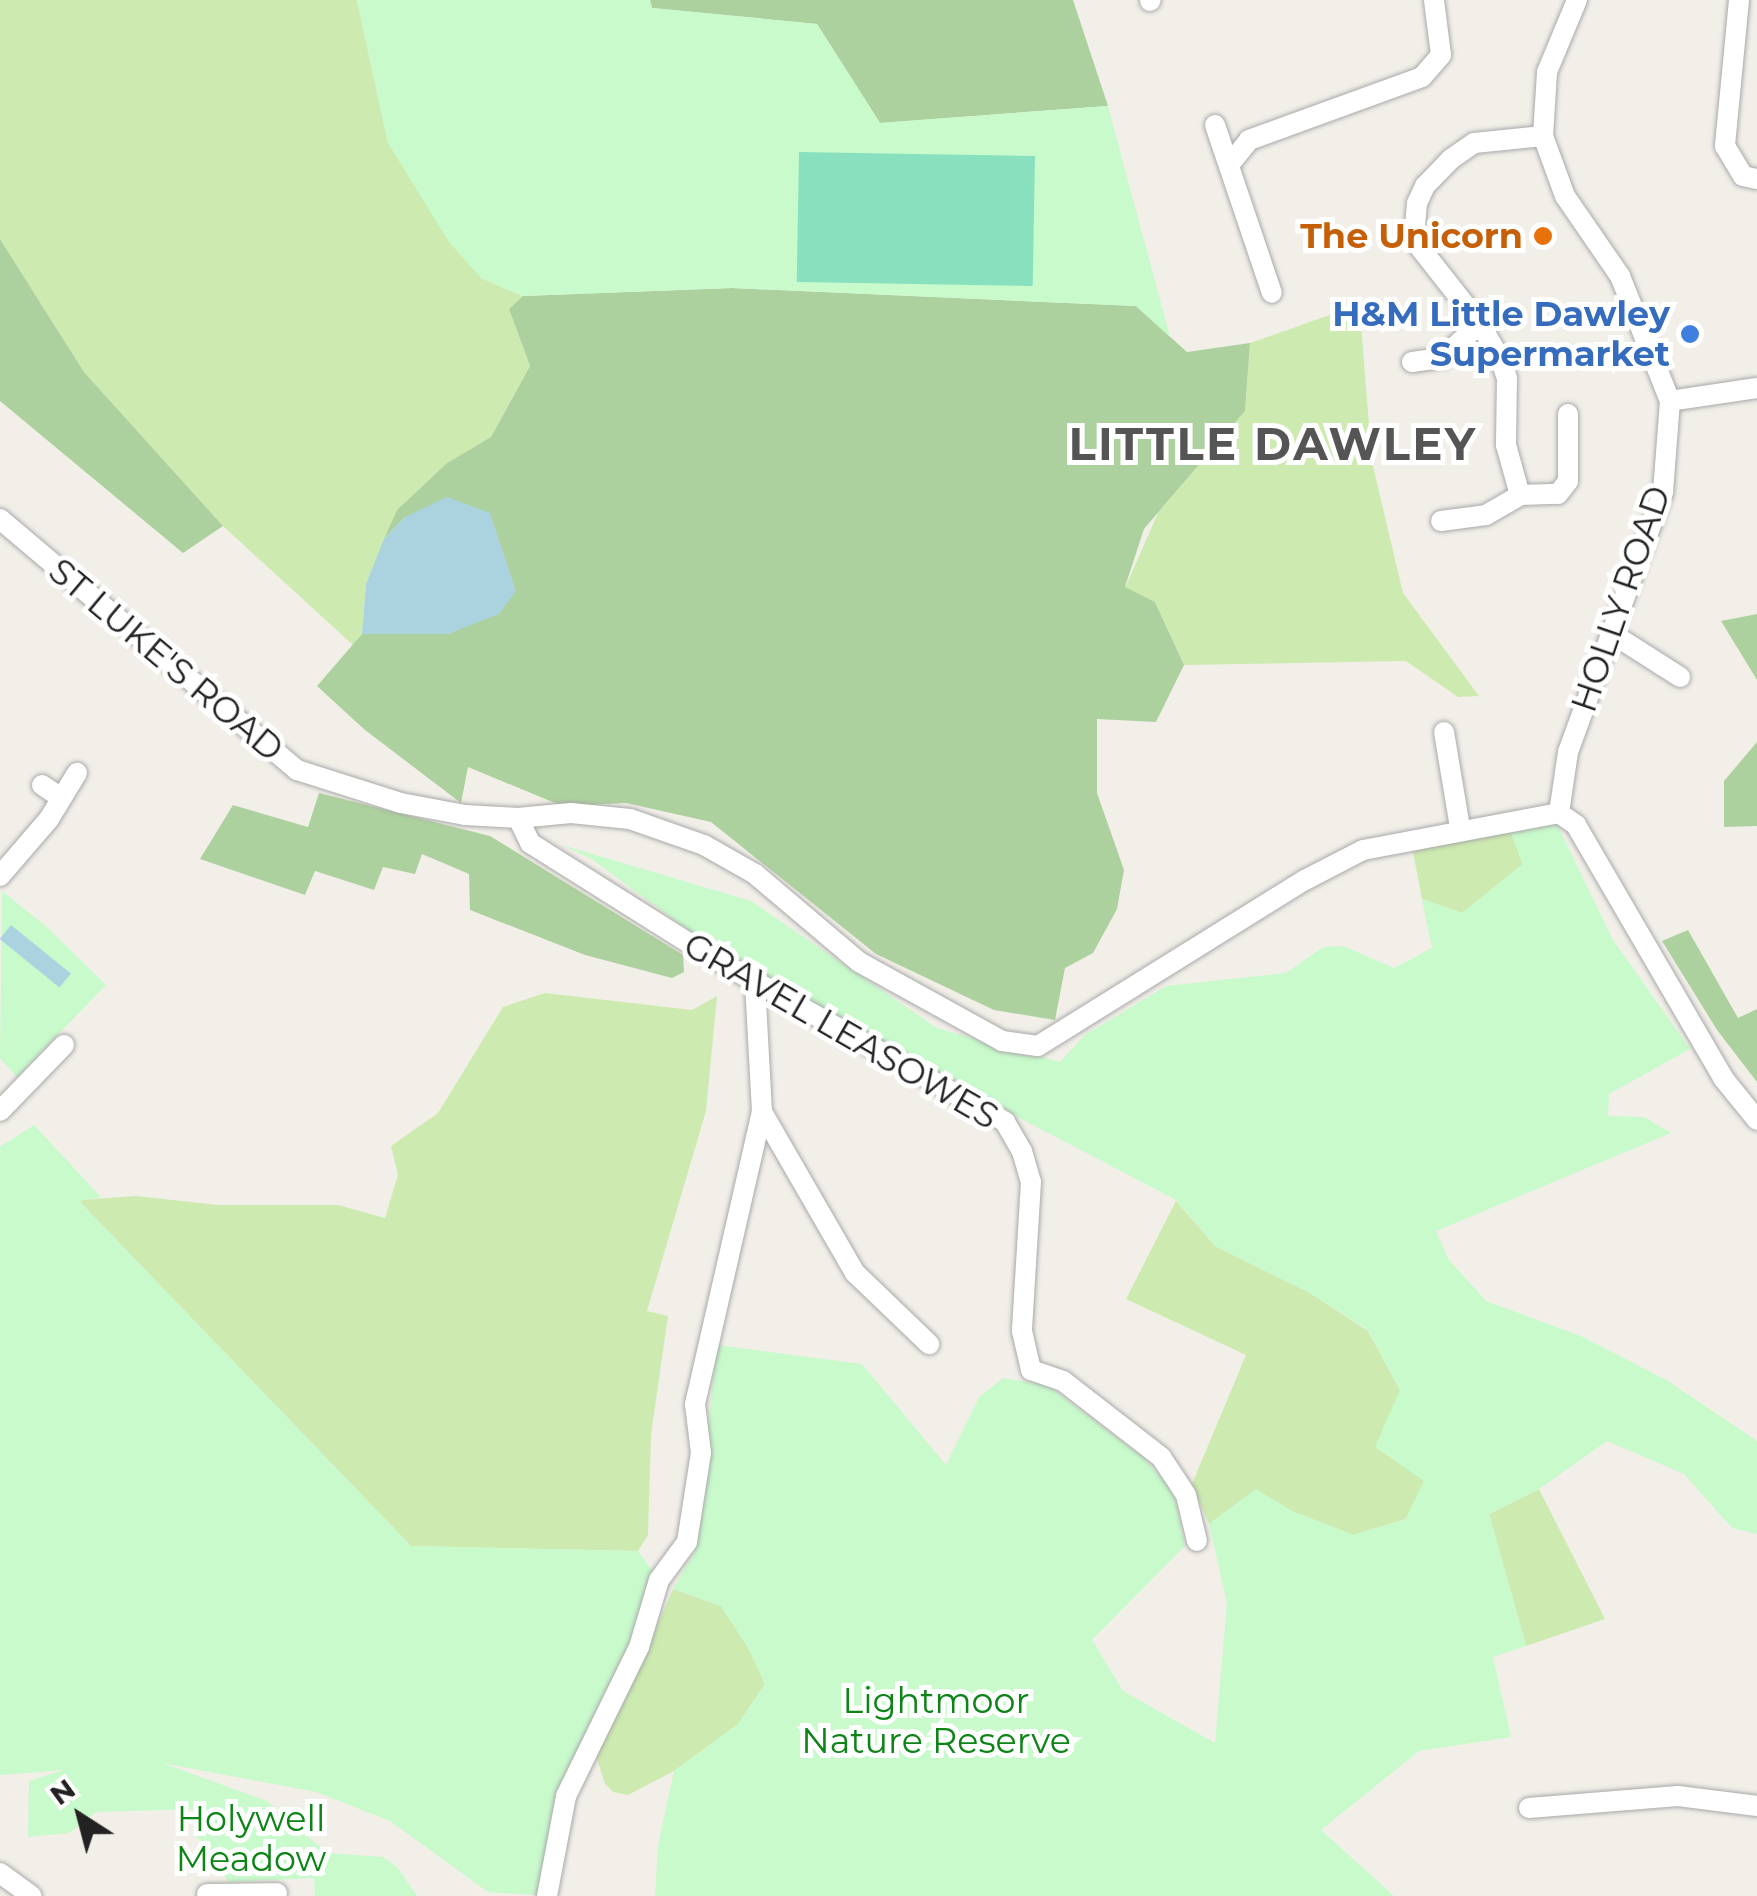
<!DOCTYPE html>
<style>
body{margin:0}
#map{position:relative;width:1757px;height:1896px;overflow:hidden;background:#f2efe9;font-family:Montserrat,sans-serif}
div>[style]{position:absolute}
.grass>*{inset:0;background:#cdebb0}
.forest>*{inset:0;background:#add19e}
.park>*{inset:0;background:#c8facc}
.pitch>*{inset:0;background:#88e0be;transform-origin:0 0}
.water>*{inset:0;background:#aad3df;transform-origin:0 0}
.roads{filter:drop-shadow(0 0 2px #a9a9a9) drop-shadow(0 0 2px #a9a9a9)}
.minor>*{height:20px;margin:-10px;padding:0 10px;transform-origin:10px;border-radius:10px;background:#fff}
.dots>*{width:28px;height:28px;translate:-50% -50%;box-sizing:border-box;border:5px solid #fff;border-radius:50%}
span{translate:-50% -50%;white-space:nowrap;text-align:center;line-height:1.15;-webkit-text-stroke:10px #fff;paint-order:stroke}
.food-label{font-size:35px;color:#c56008;font-weight:700}
.right{translate:-100% -50%;text-align:right}
.shop-label{font-size:35px;color:#366cbe;font-weight:700}
.street-label{font-size:35px;color:#222}
.park-label{font-size:35px;color:#0c8416}
.district-label{font-size:45px;color:#555;font-weight:700;letter-spacing:2.5px}
.north{position:absolute;left:30px;top:1766px;width:100px;height:100px;-webkit-text-stroke:8px #fff;paint-order:stroke;rotate:324deg;font-size:28px;font-weight:700;line-height:40px;text-align:center;color:#222}
.north::after{content:'';display:block;margin:auto;width:35px;height:45px;background:#222;clip-path:polygon(50% 0,100% 100%,50% 72%,0 100%)}
</style>
<div id="map">
<div class="grass">
<i style="clip-path:polygon(0 0,357px 0,388px 143px,481px 278px,523px 296px,509px 309px,530px 366px,491px 437px,447px 463px,397px 510px,366px 584px,362px 634px,353px 645px,223px 526px,84px 372px,0 239px)"></i>
<i style="clip-path:polygon(1359px 299px,1372px 462px,1403px 593px,1479px 696px,1458px 697px,1406px 661px,1184px 665px,1155px 602px,1125px 588px,1158px 513px,1245px 411px,1250px 343px,1327px 316px)"></i>
<i style="clip-path:polygon(1509px 828px,1523px 864px,1462px 913px,1422px 899px,1413px 852px)"></i>
<i style="clip-path:polygon(545px 993px,692px 1010px,717px 996px,706px 1111px,647px 1311px,668px 1316px,651px 1435px,648px 1535px,638px 1551px,411px 1546px,78px 1200px,136px 1196px,218px 1205px,338px 1205px,385px 1218px,398px 1175px,391px 1146px,438px 1113px,503px 1007px)"></i>
<i style="clip-path:polygon(1176px 1201px,1215px 1246px,1310px 1293px,1368px 1331px,1400px 1390px,1424px 1481px,1406px 1519px,1353px 1535px,1292px 1511px,1256px 1490px,1209px 1524px,1192px 1484px,1246px 1355px,1126px 1299px)"></i>
<i style="clip-path:polygon(1539px 1489px,1605px 1619px,1526px 1646px,1489px 1514px)"></i>
<i style="clip-path:polygon(673px 1589px,721px 1606px,749px 1649px,765px 1684px,738px 1724px,674px 1771px,628px 1795px,613px 1792px,605px 1784px,595px 1753px,632px 1684px)"></i>
</div>
<div class="forest">
<i style="clip-path:polygon(650px 0,1073px 0,1108px 106px,880px 123px,817px 24px,652px 8px)"></i>
<i style="clip-path:polygon(0 239px,84px 372px,223px 526px,183px 553px,0 401px)"></i>
<i style="clip-path:polygon(732px 288px,1136px 306px,1187px 352px,1250px 343px,1245px 411px,1144px 529px,1125px 587px,1155px 602px,1184px 665px,1156px 722px,1097px 719px,1097px 793px,1124px 870px,1117px 909px,1093px 953px,1065px 968px,1055px 1020px,994px 1010px,876px 954px,711px 822px,626px 803px,562px 806px,468px 767px,461px 803px,365px 730px,317px 686px,362px 634px,449px 634px,515px 591px,507px 568px,405px 517px,384px 539px,397px 510px,447px 463px,491px 437px,530px 366px,509px 309px,523px 296px)"></i>
<i style="clip-path:polygon(1757px 614px,1757px 680px,1721px 621px)"></i>
<i style="clip-path:polygon(1757px 742px,1757px 826px,1724px 827px,1724px 781px)"></i>
<i style="clip-path:polygon(319px 793px,490px 836px,683px 955px,684px 972px,672px 978px,585px 955px,470px 910px,469px 874px,422px 854px,415px 874px,383px 867px,374px 890px,315px 871px,305px 895px,200px 859px,233px 805px,308px 827px)"></i>
<i style="clip-path:polygon(1688px 930px,1738px 1018px,1757px 1009px,1757px 1082px,1717px 1030px,1662px 941px)"></i>
</div>
<div class="park">
<i style="clip-path:polygon(357px 0,650px 0,652px 8px,817px 24px,880px 123px,1108px 106px,1170px 337px,1136px 306px,732px 288px,523px 296px,481px 278px,449px 242px,388px 143px)"></i>
<i style="clip-path:polygon(1554px 818px,1613px 940px,1690px 1049px,1609px 1094px,1608px 1116px,1644px 1117px,1671px 1133px,1436px 1231px,1449px 1260px,1486px 1301px,1583px 1337px,1668px 1381px,1757px 1441px,1757px 1534px,1732px 1528px,1684px 1474px,1607px 1441px,1539px 1489px,1489px 1514px,1526px 1646px,1493px 1657px,1511px 1737px,1419px 1751px,1321px 1830px,1394px 1896px,655px 1896px,658px 1846px,674px 1771px,738px 1724px,765px 1684px,749px 1649px,721px 1606px,673px 1589px,695px 1551px,717px 1345px,862px 1364px,946px 1465px,979px 1397px,1003px 1378px,1047px 1385px,1144px 1458px,1174px 1492px,1185px 1546px,1092px 1640px,1123px 1691px,1215px 1743px,1227px 1603px,1209px 1524px,1256px 1489px,1292px 1511px,1353px 1535px,1406px 1519px,1424px 1481px,1375px 1447px,1400px 1390px,1368px 1330px,1310px 1293px,1215px 1246px,1176px 1200px,900px 1055px,715px 950px,593px 860px,562px 845px,751px 901px,937px 1028px,1060px 1062px,1085px 1035px,1166px 986px,1286px 973px,1323px 947px,1343px 946px,1394px 968px,1432px 948px,1422px 899px,1462px 913px,1523px 864px,1509px 828px)"></i>
<i style="clip-path:polygon(2px 891px,47px 927px,106px 985px,17px 1077px,0 1058px)"></i>
<i style="clip-path:polygon(34px 1125px,101px 1197px,79px 1201px,411px 1546px,638px 1551px,659px 1580px,566px 1796px,547px 1896px,488px 1892px,390px 1821px,316px 1792px,162px 1763px,267px 1801px,327px 1853px,383px 1857px,398px 1868px,417px 1896px,315px 1896px,314px 1878px,228px 1882px,208px 1847px,194px 1835px,193px 1809px,96px 1812px,69px 1833px,28px 1837px,29px 1781px,64px 1770px,0 1775px,0 1147px)"></i>
</div>
<div class="pitch">
<i style="left:799px;top:152px;width:236px;height:130px;rotate:1deg"></i>
</div>
<div class="water">
<i style="clip-path:polygon(447px 497px,490px 513px,516px 591px,499px 614px,448px 634px,362px 634px,366px 584px,384px 539px,405px 517px)"></i>
<i style="left:11px;top:925px;width:77px;height:18px;rotate:39deg"></i>
</div>
<div class="roads">
<div class="minor">
<i style="left:1739px;top:0;width:147px;rotate:95.5deg"></i>
<i style="left:1725px;top:146px;width:35px;rotate:59deg"></i>
<i style="left:1743px;top:176px;width:14px;rotate:12deg"></i>
<i style="left:1150px;top:1px;width:1px;rotate:-45deg"></i>
<i style="left:1215px;top:125px;width:177px;rotate:71.3deg"></i>
<i style="left:1543px;top:136px;width:69px;rotate:174.2deg"></i>
<i style="left:1474px;top:143px;width:28px;rotate:145deg"></i>
<i style="left:1451px;top:159px;width:37px;rotate:134deg"></i>
<i style="left:1425px;top:186px;width:19px;rotate:115deg"></i>
<i style="left:1417px;top:203px;width:37px;rotate:95deg"></i>
<i style="left:1414px;top:240px;width:107px;rotate:51.8deg"></i>
<i style="left:1480px;top:324px;width:39px;rotate:60deg"></i>
<i style="left:1500px;top:358px;width:21px;rotate:71deg"></i>
<i style="left:1507px;top:378px;width:67px;rotate:90.9deg"></i>
<i style="left:1506px;top:445px;width:52px;rotate:74.4deg"></i>
<i style="left:1520px;top:495px;width:38px;rotate:-2deg"></i>
<i style="left:1558px;top:494px;width:16px;rotate:-52deg"></i>
<i style="left:1568px;top:481px;width:67px;rotate:-90deg"></i>
<i style="left:1229px;top:165px;width:32px;rotate:-51deg"></i>
<i style="left:1249px;top:140px;width:184px;rotate:-20deg"></i>
<i style="left:1422px;top:77px;width:29px;rotate:-49deg"></i>
<i style="left:1441px;top:55px;width:55px;rotate:-97.3deg"></i>
<i style="left:1412px;top:362px;width:30px;rotate:-8deg"></i>
<i style="left:1442px;top:358px;width:51px;rotate:-41.8deg"></i>
<i style="left:1670px;top:401px;width:88px;rotate:-8.5deg"></i>
<i style="left:0;top:519px;width:389px;rotate:40.2deg"></i>
<i style="left:297px;top:770px;width:109px;rotate:17.6deg"></i>
<i style="left:401px;top:803px;width:65px;rotate:10.6deg"></i>
<i style="left:465px;top:815px;width:53px;rotate:3.2deg"></i>
<i style="left:518px;top:818px;width:53px;rotate:-5.4deg"></i>
<i style="left:571px;top:813px;width:59px;rotate:5.8deg"></i>
<i style="left:630px;top:819px;width:78px;rotate:19.4deg"></i>
<i style="left:704px;top:845px;width:59px;rotate:29.6deg"></i>
<i style="left:755px;top:874px;width:136px;rotate:40.2deg"></i>
<i style="left:859px;top:962px;width:163px;rotate:28.9deg"></i>
<i style="left:1002px;top:1041px;width:36px;rotate:8deg"></i>
<i style="left:1038px;top:1046px;width:314px;rotate:-31.9deg"></i>
<i style="left:1305px;top:880px;width:65px;rotate:-27.3deg"></i>
<i style="left:1363px;top:850px;width:199px;rotate:-10.7deg"></i>
<i style="left:1441px;top:521px;width:45px;rotate:-7.6deg"></i>
<i style="left:1486px;top:515px;width:39px;rotate:-30deg"></i>
<i style="left:1611px;top:633px;width:82px;rotate:32.5deg"></i>
<i style="left:1444px;top:732px;width:97px;rotate:80.5deg"></i>
<i style="left:42px;top:785px;width:23px;rotate:34deg"></i>
<i style="left:1559px;top:813px;width:62px;rotate:-81.6deg"></i>
<i style="left:1568px;top:752px;width:277px;rotate:-69.9deg"></i>
<i style="left:1663px;top:492px;width:91px;rotate:-85.6deg"></i>
<i style="left:1670px;top:401px;width:135px;rotate:-111.8deg"></i>
<i style="left:1620px;top:276px;width:97px;rotate:-124.5deg"></i>
<i style="left:1565px;top:196px;width:64px;rotate:-110.1deg"></i>
<i style="left:1543px;top:136px;width:64px;rotate:-86.4deg"></i>
<i style="left:1547px;top:72px;width:78px;rotate:-67.4deg"></i>
<i style="left:1559px;top:813px;width:21px;rotate:35deg"></i>
<i style="left:1576px;top:825px;width:293px;rotate:59.8deg"></i>
<i style="left:1723px;top:1078px;width:54px;rotate:51deg"></i>
<i style="left:518px;top:818px;width:28px;rotate:64deg"></i>
<i style="left:530px;top:843px;width:210px;rotate:32.2deg"></i>
<i style="left:708px;top:955px;width:341px;rotate:29.3deg"></i>
<i style="left:1005px;top:1122px;width:34px;rotate:60deg"></i>
<i style="left:1022px;top:1151px;width:32px;rotate:74deg"></i>
<i style="left:1031px;top:1182px;width:149px;rotate:93.5deg"></i>
<i style="left:1022px;top:1331px;width:40px;rotate:77deg"></i>
<i style="left:1031px;top:1370px;width:34px;rotate:19deg"></i>
<i style="left:1063px;top:1381px;width:124px;rotate:37.8deg"></i>
<i style="left:1161px;top:1457px;width:45px;rotate:56.7deg"></i>
<i style="left:1186px;top:1495px;width:47px;rotate:76.6deg"></i>
<i style="left:0;top:876px;width:75px;rotate:-49.3deg"></i>
<i style="left:49px;top:819px;width:54px;rotate:-58.7deg"></i>
<i style="left:0;top:1111px;width:92px;rotate:-45.9deg"></i>
<i style="left:762px;top:1112px;width:186px;rotate:60deg"></i>
<i style="left:855px;top:1273px;width:103px;rotate:43.8deg"></i>
<i style="left:1529px;top:1808px;width:149px;rotate:-4.6deg"></i>
<i style="left:1678px;top:1796px;width:80px;rotate:7.2deg"></i>
<i style="left:0;top:1873px;width:39px;rotate:36deg"></i>
<i style="left:207px;top:1894px;width:70px;rotate:-0.8deg"></i>
<i style="left:547px;top:1896px;width:102px;rotate:-79.2deg"></i>
<i style="left:566px;top:1796px;width:166px;rotate:-63.9deg"></i>
<i style="left:639px;top:1647px;width:70px;rotate:-73.4deg"></i>
<i style="left:659px;top:1580px;width:47px;rotate:-53.6deg"></i>
<i style="left:687px;top:1542px;width:90px;rotate:-81.1deg"></i>
<i style="left:701px;top:1453px;width:49px;rotate:-97deg"></i>
<i style="left:695px;top:1404px;width:300px;rotate:-77.1deg"></i>
<i style="left:762px;top:1112px;width:130px;rotate:-93.1deg"></i>
</div>
</div>
<div class="dots">
<i style="left:1543px;top:236px;background:#e8710a"></i>
<i style="left:1690px;top:334px;background:#3f7fe0"></i>
</div>
<div class="food-label">
<span class="right" style="left:1523px;top:236px">The Unicorn</span>
</div>
<div class="shop-label">
<span class="right" style="left:1670px;top:334px">H&amp;M Little Dawley<br>Supermarket</span>
</div>
<div class="street-label">
<span style="left:1621px;top:599px;rotate:-71deg">HOLLY ROAD</span>
<span style="left:166px;top:660px;rotate:40deg">ST LUKE'S ROAD</span>
<span style="left:841px;top:1031px;rotate:30deg">GRAVEL LEASOWES</span>
</div>
<div class="park-label">
<span style="left:936px;top:1721px">Lightmoor<br>Nature Reserve</span>
<span style="left:251px;top:1839px">Holywell<br>Meadow</span>
</div>
<div class="district-label">
<span style="left:1273px;top:444px">LITTLE DAWLEY</span>
</div>
<div class="north">N</div>
</div>
